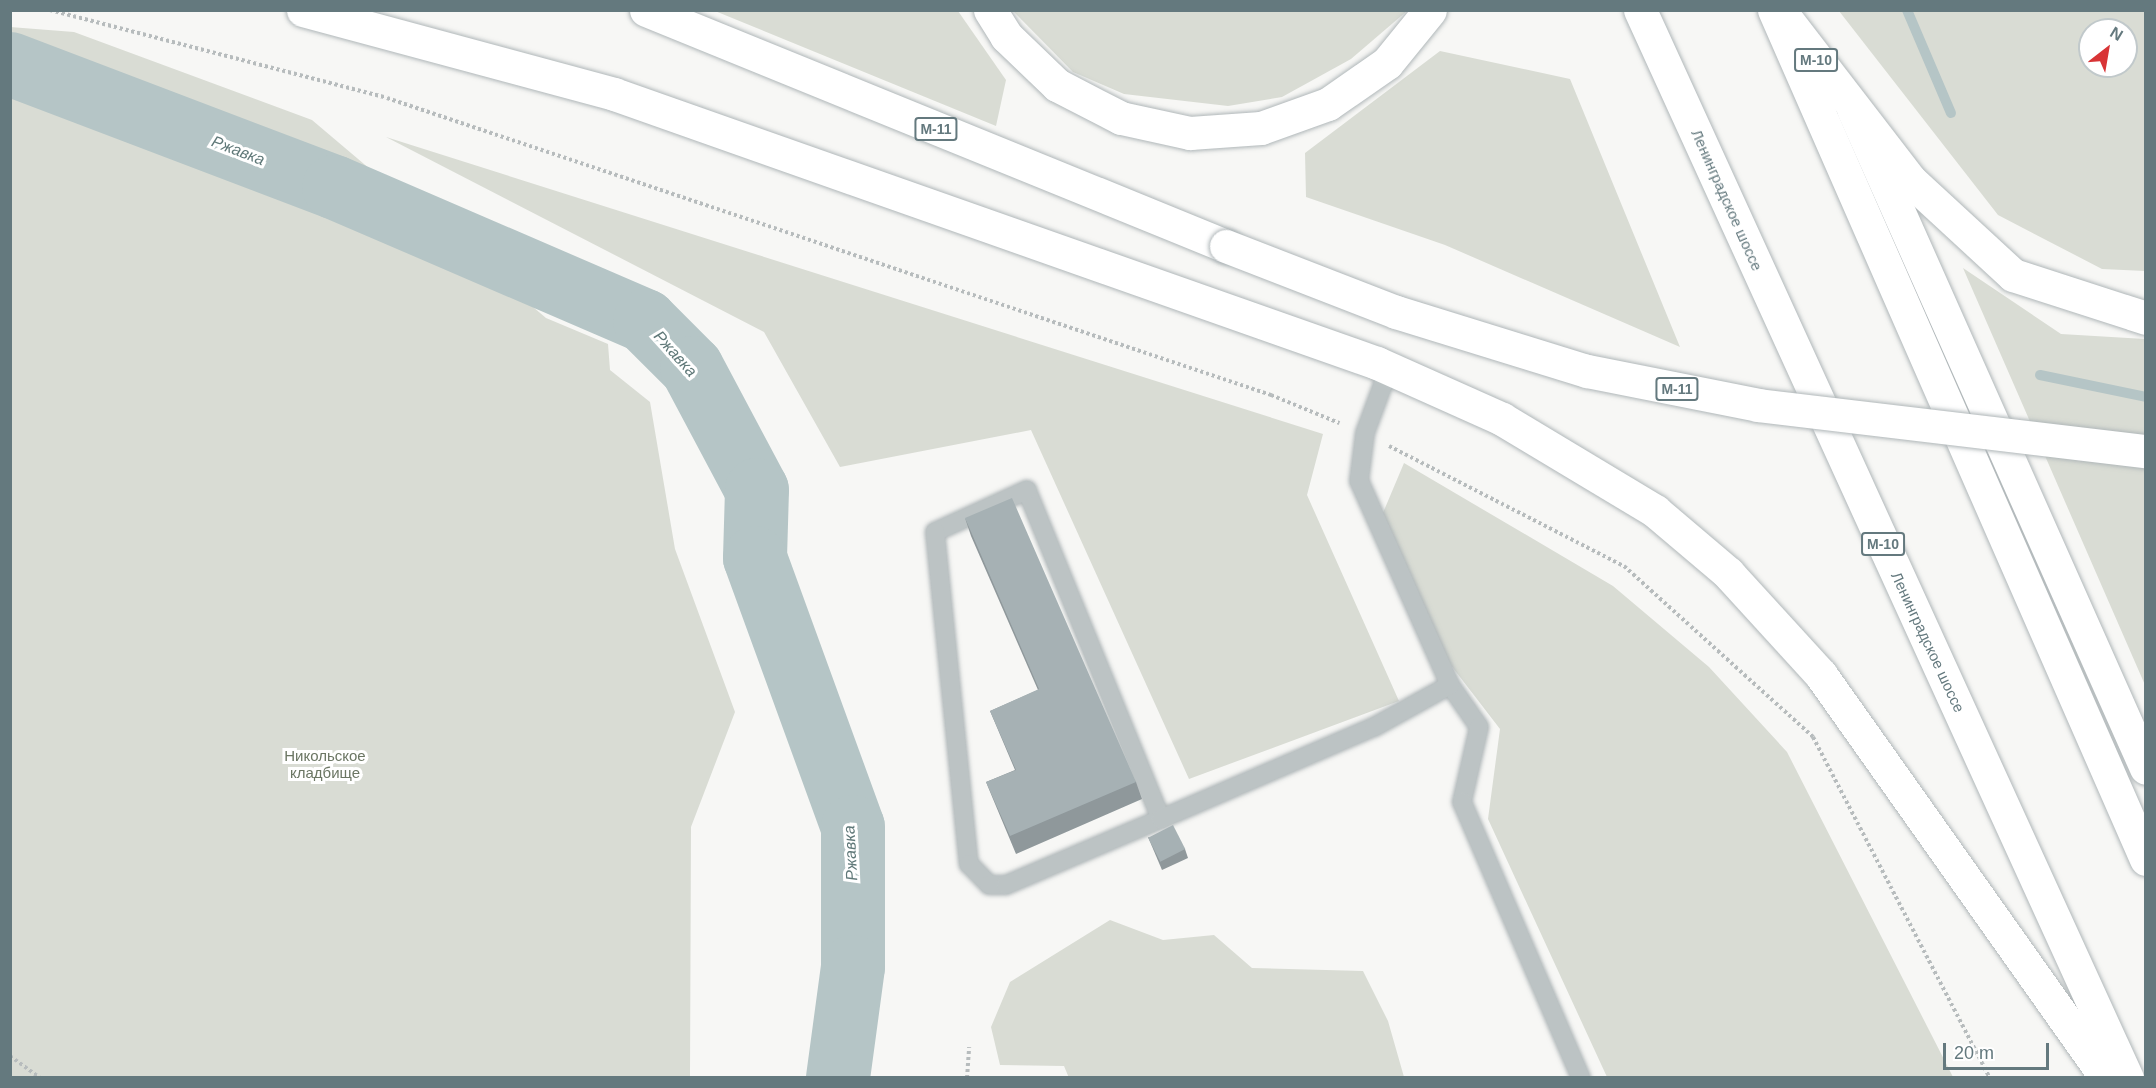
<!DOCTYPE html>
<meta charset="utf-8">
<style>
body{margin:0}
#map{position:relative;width:2156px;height:1088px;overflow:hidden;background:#f7f7f5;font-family:Arial,sans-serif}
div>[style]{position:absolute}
.green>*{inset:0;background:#d9dcd4}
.stream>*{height:10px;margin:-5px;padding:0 5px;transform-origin:5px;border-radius:5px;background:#b5c5c6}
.river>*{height:64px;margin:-32px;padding:0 32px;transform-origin:32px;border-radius:32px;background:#b5c5c6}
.path>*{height:4px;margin-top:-2px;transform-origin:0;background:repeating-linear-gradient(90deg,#b7bcbd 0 3px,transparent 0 6px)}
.roads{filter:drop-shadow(0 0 2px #b0b7b9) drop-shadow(0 0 2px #b0b7b9)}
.service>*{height:18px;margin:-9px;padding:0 9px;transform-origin:9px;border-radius:9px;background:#bcc3c4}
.primary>*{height:33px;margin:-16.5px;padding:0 16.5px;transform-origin:16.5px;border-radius:16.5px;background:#fff}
.trunk>*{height:33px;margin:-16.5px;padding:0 16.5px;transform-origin:16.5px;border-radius:16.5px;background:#fff}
.bridges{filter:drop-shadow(0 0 2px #b0b7b9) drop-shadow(0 0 2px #b0b7b9)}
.primary-bridge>*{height:33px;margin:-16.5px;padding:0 16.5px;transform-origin:16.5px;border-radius:16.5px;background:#fff}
.wall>*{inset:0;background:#8f989b}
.building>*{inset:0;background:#a6b1b4;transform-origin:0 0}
span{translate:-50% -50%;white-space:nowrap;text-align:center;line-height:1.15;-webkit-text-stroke:6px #fff;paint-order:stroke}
.shield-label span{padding:2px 4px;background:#fff;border:2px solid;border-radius:4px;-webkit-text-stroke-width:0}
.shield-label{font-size:14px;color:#64797e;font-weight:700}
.street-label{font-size:15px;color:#64797e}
.park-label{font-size:15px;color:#6b7663}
.water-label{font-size:16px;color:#5f7878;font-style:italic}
.frame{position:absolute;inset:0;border:12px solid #64797e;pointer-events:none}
.north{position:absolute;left:2078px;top:18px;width:60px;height:60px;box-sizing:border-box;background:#fff;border:2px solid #c1c9cb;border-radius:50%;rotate:31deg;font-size:16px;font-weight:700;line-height:24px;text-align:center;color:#64797e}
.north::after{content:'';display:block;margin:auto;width:21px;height:27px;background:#d83436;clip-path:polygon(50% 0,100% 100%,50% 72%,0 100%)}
.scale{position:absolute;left:1943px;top:1043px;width:106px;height:27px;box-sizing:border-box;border:3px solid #64797e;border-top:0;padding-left:8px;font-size:18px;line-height:21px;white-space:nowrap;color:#64797e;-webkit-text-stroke:4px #fff;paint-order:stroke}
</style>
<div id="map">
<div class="green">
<i style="clip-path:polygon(715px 11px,958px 11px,1006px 80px,996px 126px)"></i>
<i style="clip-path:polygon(1013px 11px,1407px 11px,1351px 59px,1282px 97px,1228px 106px,1124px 94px,1073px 72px)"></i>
<i style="clip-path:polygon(evenodd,1839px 11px,2145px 11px,2145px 271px,2102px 269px,1998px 215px,1839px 11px,2090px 30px,2126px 30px,2126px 66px,2090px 66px,2090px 30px)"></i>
<i style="clip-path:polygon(10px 27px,74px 32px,312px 120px,546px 318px,608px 344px,610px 370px,650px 402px,675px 549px,735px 712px,691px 827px,690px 1077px,11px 1077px)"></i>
<i style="clip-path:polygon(1440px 51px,1570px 79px,1680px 347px,1445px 245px,1306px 197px,1305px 153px)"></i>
<i style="clip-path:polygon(386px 137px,1323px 434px,1307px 495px,1399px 701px,1189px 779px,1031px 430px,840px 467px,764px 332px)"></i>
<i style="clip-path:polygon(1963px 268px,2061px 334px,2145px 339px,2145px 685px)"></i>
<i style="clip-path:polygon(1404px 463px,1613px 586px,1709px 667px,1787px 752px,1953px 1077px,1607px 1077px,1488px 819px,1500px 729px,1413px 616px,1377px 527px)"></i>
<i style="clip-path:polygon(1110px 920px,1163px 940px,1214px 935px,1252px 968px,1363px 971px,1388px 1021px,1404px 1077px,1069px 1078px,1064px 1066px,1000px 1065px,991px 1027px,1010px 982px)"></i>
</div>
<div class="stream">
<i style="left:1907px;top:10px;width:112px;rotate:66.9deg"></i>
<i style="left:2040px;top:375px;width:108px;rotate:11.7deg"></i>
</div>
<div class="river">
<i style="left:10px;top:64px;width:347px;rotate:20.8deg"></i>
<i style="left:334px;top:187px;width:339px;rotate:23.3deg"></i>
<i style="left:645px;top:321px;width:66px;rotate:45deg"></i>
<i style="left:692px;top:368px;width:138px;rotate:62deg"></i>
<i style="left:757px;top:490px;width:68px;rotate:91.7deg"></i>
<i style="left:755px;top:558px;width:286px;rotate:70deg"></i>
<i style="left:853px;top:827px;width:140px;rotate:90deg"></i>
<i style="left:853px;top:967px;width:112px;rotate:97.7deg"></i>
</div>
<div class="path">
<i style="left:50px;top:10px;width:348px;rotate:14.6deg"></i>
<i style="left:387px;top:98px;width:933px;rotate:18.57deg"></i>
<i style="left:1271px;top:395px;width:74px;rotate:22.4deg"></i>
<i style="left:1389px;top:446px;width:264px;rotate:27.1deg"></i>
<i style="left:1624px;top:566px;width:255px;rotate:42.1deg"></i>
<i style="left:1813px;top:737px;width:384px;rotate:62.6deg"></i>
<i style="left:10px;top:1056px;width:37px;rotate:36deg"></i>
<i style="left:967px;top:1078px;width:31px;rotate:-86deg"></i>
</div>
<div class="roads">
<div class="service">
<i style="left:1450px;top:685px;width:51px;rotate:55.4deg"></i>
<i style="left:1479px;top:727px;width:77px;rotate:102.8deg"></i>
<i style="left:1462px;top:802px;width:301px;rotate:66.7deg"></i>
<i style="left:1161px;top:819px;width:355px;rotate:-112.2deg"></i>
<i style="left:1027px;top:490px;width:101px;rotate:155.5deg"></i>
<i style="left:935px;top:532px;width:334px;rotate:84.2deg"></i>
<i style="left:969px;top:864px;width:29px;rotate:46deg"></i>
<i style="left:989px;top:885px;width:17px"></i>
<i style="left:1006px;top:885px;width:168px;rotate:-23.1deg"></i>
<i style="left:1161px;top:819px;width:232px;rotate:-23.4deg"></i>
<i style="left:1374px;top:727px;width:87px;rotate:-28.9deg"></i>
<i style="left:1450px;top:685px;width:223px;rotate:-114deg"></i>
<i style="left:1359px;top:481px;width:48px;rotate:-82.9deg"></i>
<i style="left:1365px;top:433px;width:69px;rotate:-69.7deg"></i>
</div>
<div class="primary">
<i style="left:303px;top:10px;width:322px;rotate:15.1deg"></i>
<i style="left:614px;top:94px;width:809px;rotate:19.42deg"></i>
<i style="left:1377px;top:363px;width:137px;rotate:24.1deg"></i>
<i style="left:1502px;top:419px;width:179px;rotate:31deg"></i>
<i style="left:1655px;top:511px;width:96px;rotate:40.3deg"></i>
<i style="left:1728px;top:573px;width:138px;rotate:47.6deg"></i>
<i style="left:1821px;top:675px;width:494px;rotate:54.7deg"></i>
<i style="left:646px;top:10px;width:626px;rotate:22.14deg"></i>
<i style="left:990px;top:10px;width:31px;rotate:58deg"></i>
<i style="left:1006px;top:36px;width:71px;rotate:43.9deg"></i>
<i style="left:1057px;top:85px;width:72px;rotate:27.3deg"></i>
<i style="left:1121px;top:118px;width:71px;rotate:12.3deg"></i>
<i style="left:1190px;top:133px;width:71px;rotate:-4deg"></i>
<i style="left:1261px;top:128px;width:71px;rotate:-19.7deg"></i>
<i style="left:1328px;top:104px;width:72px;rotate:-34.8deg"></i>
<i style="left:1387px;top:63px;width:68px;rotate:-50.9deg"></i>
<i style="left:1783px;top:15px;width:208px;rotate:52.4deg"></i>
<i style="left:1910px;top:180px;width:140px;rotate:42.7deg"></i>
<i style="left:2013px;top:275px;width:140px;rotate:17.9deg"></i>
<i style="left:1853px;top:109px;width:721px;rotate:66.03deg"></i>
</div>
<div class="trunk">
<i style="left:1640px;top:10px;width:1174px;rotate:65.49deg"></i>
<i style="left:1774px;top:10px;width:927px;rotate:66.34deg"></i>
</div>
</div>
<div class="bridges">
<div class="primary-bridge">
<i style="left:1226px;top:246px;width:182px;rotate:21.2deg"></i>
<i style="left:1396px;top:312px;width:200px;rotate:17.2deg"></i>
<i style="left:1587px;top:371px;width:174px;rotate:11.2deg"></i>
<i style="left:1758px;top:405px;width:391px;rotate:6.8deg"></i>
</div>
</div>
<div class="wall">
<i style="clip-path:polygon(965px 518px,1136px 782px,1142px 799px,1016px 854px,993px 799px,986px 782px,1015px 770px,990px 711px,1038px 690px,971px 536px)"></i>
<i style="clip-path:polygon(1148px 837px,1185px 849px,1188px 858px,1162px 870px)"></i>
</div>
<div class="building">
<i style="clip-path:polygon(1012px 498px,1136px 782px,1010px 836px,986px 782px,1016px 770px,990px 711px,1039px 689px,965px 518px)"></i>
<i style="left:1173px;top:825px;width:27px;height:28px;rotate:63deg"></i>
</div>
<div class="shield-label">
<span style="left:1816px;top:60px">М-10</span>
<span style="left:936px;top:129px">М-11</span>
<span style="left:1677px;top:389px">М-11</span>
<span style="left:1883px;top:544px">М-10</span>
</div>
<div class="street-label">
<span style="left:1727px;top:200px;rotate:66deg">Ленинградское шоссе</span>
<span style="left:1928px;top:642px;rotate:65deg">Ленинградское шоссе</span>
</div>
<div class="park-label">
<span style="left:325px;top:764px">Никольское<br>кладбище</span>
</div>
<div class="water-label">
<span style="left:238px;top:151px;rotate:21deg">Ржавка</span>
<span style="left:675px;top:354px;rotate:48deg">Ржавка</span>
<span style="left:851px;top:853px;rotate:-93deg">Ржавка</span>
</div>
<div class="frame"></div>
<div class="north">N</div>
<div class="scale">20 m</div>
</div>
